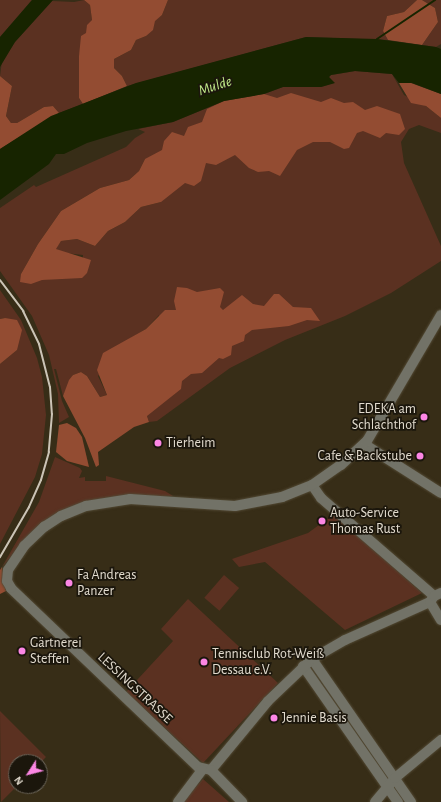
<!DOCTYPE html>
<meta charset="utf-8">
<style>
body{margin:0}
#map{position:relative;width:441px;height:802px;overflow:hidden;background:#372d17;font-family:"Alegreya Sans",sans-serif}
div>[style]{position:absolute}
.green>*{inset:0;background:#5b3121;transform-origin:0 0}
.forest>*{inset:0;background:#934c32}
.water>*{inset:0;background:#172400}
.stream>*{height:2px;margin:-1px;padding:0 1px;transform-origin:1px;border-radius:1px;background:#172400}
.roads{filter:drop-shadow(0 0 1px #524934) drop-shadow(0 0 1px #524934)}
.minor>*{height:10px;margin:-5px;padding:0 5px;transform-origin:5px;border-radius:5px;background:#727267}
.rail>*{height:2px;margin:-1px;padding:0 1px;transform-origin:1px;border-radius:1px;background:#cbc4b6}
.dots>*{width:11px;height:11px;translate:-50% -50%;box-sizing:border-box;border:2px solid #1b160c;border-radius:50%}
span{translate:-50% -50%;white-space:nowrap;text-align:center;line-height:1.15;-webkit-text-stroke:3.5px #1b160c;paint-order:stroke}
.poi-label{font-size:14px;color:#e2dbce}
.right{translate:-100% -50%;text-align:right}
.left{translate:0 -50%;text-align:left}
.street-label{font-size:14px;color:#e2dbce}
.water-label{font-size:15px;color:#c3ed8b;font-style:italic}
.north{position:absolute;left:8px;top:754px;width:40px;height:40px;box-sizing:border-box;background:#1b160c;border:1px solid #6b655a;border-radius:50%;rotate:234deg;font-size:11px;font-weight:700;line-height:16px;text-align:center;color:#e2dbce}
.north::after{content:'';display:block;margin:auto;width:14px;height:18px;background:#fc86e4;clip-path:polygon(50% 0,100% 100%,50% 72%,0 100%)}
</style>
<div id="map">
<div class="green">
<i style="clip-path:polygon(0 0,32px 0,0 37px)"></i>
<i style="clip-path:polygon(84px 0,90px 5px,92px 20px,79px 56px,79px 98px,83px 104px,59px 113px,53px 106px,44px 107px,17px 123px,11px 123px,6px 116px,12px 86px,0 76px,2px 61px,15px 42px,52px 1px,74px 2px)"></i>
<i style="clip-path:polygon(168px 0,417px 0,404px 12px,387px 16px,383px 31px,388px 40px,306px 37px,127px 86px,122px 76px,114px 68px,114px 59px,131px 50px,136px 40px,146px 36px,155px 20px,162px 15px)"></i>
<i style="clip-path:polygon(422px 0,441px 0,441px 44px,436px 47px,422px 45px,438px 22px,435px 8px)"></i>
<i style="clip-path:polygon(evenodd,355px 71px,392px 74px,404px 95px,426px 106px,441px 118px,441px 133px,419px 125px,409px 129px,401px 142px,404px 163px,441px 246px,441px 261px,391px 293px,345px 316px,285px 340px,230px 368px,157px 421px,149px 422px,147px 416px,159px 315px,146px 329px,129px 339px,98px 376px,107px 395px,100px 397px,87px 376px,81px 372px,73px 375px,63px 396px,56px 369px,54px 369px,62px 401px,69px 417px,59px 423px,58px 394px,49px 355px,32px 316px,0 271px,0 208px,34px 185px,36px 187px,126px 147px,135px 138px,145px 132px,138px 129px,173px 122px,224px 101px,264px 94px,283px 87px,321px 87px,334px 83px,329px 77px,331px 75px,355px 71px,145px 159px,161px 202px,141px 207px,125px 222px,108px 231px,95px 246px,77px 239px,61px 241px,55px 249px,65px 253px,83px 255px,82px 278px,68px 277px,21px 282px,21px 274px,38px 244px,61px 211px,100px 188px,129px 180px,139px 171px,145px 159px)"></i>
<i style="clip-path:polygon(0 290px,21px 320px,37px 358px,42px 377px,46px 415px,42px 454px,35px 477px,0 544px,0 364px,17px 350px,5px 318px,0 319px)"></i>
<i style="clip-path:polygon(55px 457px,80px 468px,82px 471px,79px 478px,85px 477px,85px 481px,106px 481px,106px 476px,165px 491px,173px 496px,106px 498px,24px 541px,2px 567px,39px 502px)"></i>
<i style="clip-path:polygon(334px 514px,422px 593px,345px 630px,265px 562px,239px 567px,232px 559px,308px 533px)"></i>
<i style="left:224px;top:575px;width:20px;height:30px;rotate:41deg"></i>
<i style="clip-path:polygon(188px 599px,278px 683px,203px 763px,126px 692px,173px 641px,161px 629px)"></i>
<i style="clip-path:polygon(0 711px,46px 757px,40px 763px,16px 762px,17px 786px,1px 802px)"></i>
<i style="clip-path:polygon(203px 779px,229px 802px,182px 802px)"></i>
</div>
<div class="forest">
<i style="clip-path:polygon(84px 0,168px 0,162px 15px,155px 21px,153px 30px,146px 36px,136px 40px,131px 50px,114px 59px,114px 68px,122px 76px,127px 86px,83px 104px,79px 98px,79px 56px,81px 36px,86px 33px,87px 25px,92px 20px,90px 5px)"></i>
<i style="clip-path:polygon(417px 0,422px 0,435px 8px,438px 22px,422px 45px,388px 40px,383px 31px,387px 16px,404px 12px)"></i>
<i style="clip-path:polygon(0 76px,12px 86px,6px 116px,11px 123px,17px 123px,44px 107px,53px 106px,59px 113px,0 149px)"></i>
<i style="clip-path:polygon(399px 83px,411px 83px,441px 94px,441px 118px,426px 106px,411px 103px)"></i>
<i style="clip-path:polygon(291px 93px,321px 102px,331px 98px,344px 103px,353px 102px,365px 110px,377px 106px,400px 114px,405px 129px,399px 135px,386px 133px,380px 138px,363px 131px,357px 133px,349px 148px,344px 149px,330px 142px,313px 142px,297px 150px,280px 176px,269px 171px,258px 172px,249px 168px,235px 155px,216px 165px,206px 163px,201px 181px,194px 186px,185px 183px,161px 202px,141px 207px,125px 222px,108px 231px,95px 246px,77px 239px,61px 241px,56px 249px,91px 260px,87px 273px,82px 278px,42px 280px,31px 284px,20px 282px,21px 274px,38px 244px,61px 211px,100px 188px,129px 180px,139px 171px,145px 159px,162px 150px,164px 141px,172px 132px,184px 136px,188px 127px,202px 122px,207px 109px,224px 101px,264px 94px,277px 98px)"></i>
<i style="clip-path:polygon(177px 287px,187px 288px,197px 292px,220px 288px,224px 292px,220px 307px,223px 310px,242px 295px,253px 304px,264px 306px,274px 294px,279px 294px,293px 307px,311px 308px,320px 321px,307px 320px,289px 326px,252px 330px,245px 335px,244px 341px,232px 346px,231px 355px,223px 359px,219px 358px,202px 373px,191px 374px,182px 381px,181px 389px,147px 416px,149px 422px,134px 427px,98px 452px,99px 465px,96px 467px,85px 438px,63px 396px,69px 380px,73px 375px,81px 372px,87px 376px,100px 397px,107px 395px,97px 370px,103px 353px,146px 329px,165px 310px,176px 310px,174px 301px)"></i>
<i style="clip-path:polygon(5px 318px,17px 320px,22px 330px,17px 350px,0 364px,0 319px)"></i>
<i style="clip-path:polygon(67px 423px,76px 428px,82px 437px,89px 467px,67px 461px,56px 452px,59px 425px)"></i>
<i style="clip-path:polygon(2px 567px,6px 591px,0 594px,0 570px)"></i>
</div>
<div class="water">
<i style="clip-path:polygon(32px 0,53px 0,15px 42px,0 67px,0 37px)"></i>
<i style="clip-path:polygon(306px 37px,377px 39px,436px 47px,441px 49px,441px 94px,412px 83px,399px 83px,392px 74px,355px 71px,331px 75px,329px 77px,335px 83px,321px 87px,283px 87px,264px 94px,224px 101px,173px 122px,126px 131px,87px 143px,64px 154px,56px 154px,49px 164px,0 200px,0 149px,51px 116px,136px 83px)"></i>
</div>
<div class="stream">
<i style="left:377px;top:39px;width:70px;rotate:-33.9deg"></i>
</div>
<div class="roads">
<div class="minor">
<i style="left:364px;top:444px;width:91px;rotate:32.5deg"></i>
<i style="left:312px;top:485px;width:16px;rotate:55deg"></i>
<i style="left:321px;top:498px;width:150px;rotate:40.9deg"></i>
<i style="left:430px;top:602px;width:21px;rotate:59deg"></i>
<i style="left:312px;top:659px;width:174px;rotate:55.3deg"></i>
<i style="left:303px;top:666px;width:166px;rotate:55.1deg"></i>
<i style="left:211px;top:770px;width:13px;rotate:-167deg"></i>
<i style="left:198px;top:767px;width:259px;rotate:-136.3deg"></i>
<i style="left:11px;top:588px;width:8px;rotate:-120deg"></i>
<i style="left:7px;top:581px;width:11px;rotate:-85deg"></i>
<i style="left:8px;top:570px;width:29px;rotate:-56deg"></i>
<i style="left:24px;top:546px;width:28px;rotate:-44deg"></i>
<i style="left:44px;top:527px;width:20px;rotate:-33deg"></i>
<i style="left:61px;top:516px;width:27px;rotate:-22deg"></i>
<i style="left:86px;top:506px;width:45px;rotate:-9deg"></i>
<i style="left:130px;top:499px;width:105px;rotate:3.8deg"></i>
<i style="left:235px;top:506px;width:48px;rotate:-10.8deg"></i>
<i style="left:282px;top:497px;width:32px;rotate:-22deg"></i>
<i style="left:312px;top:485px;width:35px;rotate:-35deg"></i>
<i style="left:341px;top:465px;width:35px;rotate:-43deg"></i>
<i style="left:367px;top:441px;width:146px;rotate:-59.6deg"></i>
<i style="left:211px;top:770px;width:89px;rotate:-50.4deg"></i>
<i style="left:268px;top:701px;width:61px;rotate:-43.7deg"></i>
<i style="left:312px;top:659px;width:38px;rotate:-30deg"></i>
<i style="left:345px;top:640px;width:93px;rotate:-24.1deg"></i>
<i style="left:430px;top:602px;width:7px;rotate:-56deg"></i>
<i style="left:434px;top:596px;width:8px;rotate:-23deg"></i>
<i style="left:211px;top:770px;width:45px;rotate:45.9deg"></i>
<i style="left:178px;top:802px;width:40px;rotate:-53deg"></i>
<i style="left:375px;top:802px;width:31px;rotate:-50deg"></i>
<i style="left:395px;top:778px;width:60px;rotate:-39.6deg"></i>
</div>
</div>
<div class="rail">
<i style="left:0;top:280px;width:39px;rotate:53deg"></i>
<i style="left:23px;top:311px;width:37px;rotate:64deg"></i>
<i style="left:39px;top:344px;width:44px;rotate:75.7deg"></i>
<i style="left:50px;top:387px;width:27px;rotate:86deg"></i>
<i style="left:52px;top:414px;width:38px;rotate:95deg"></i>
<i style="left:49px;top:452px;width:29px;rotate:106deg"></i>
<i style="left:41px;top:480px;width:30px;rotate:114deg"></i>
<i style="left:29px;top:507px;width:58px;rotate:120.1deg"></i>
</div>
<div class="dots">
<i style="left:424px;top:417px;background:#fc86e4"></i>
<i style="left:158px;top:443px;background:#fc86e4"></i>
<i style="left:420px;top:456px;background:#fc86e4"></i>
<i style="left:322px;top:521px;background:#fc86e4"></i>
<i style="left:69px;top:583px;background:#fc86e4"></i>
<i style="left:22px;top:651px;background:#fc86e4"></i>
<i style="left:204px;top:662px;background:#fc86e4"></i>
<i style="left:274px;top:718px;background:#fc86e4"></i>
</div>
<div class="poi-label">
<span class="right" style="left:416px;top:417px">EDEKA am<br>Schlachthof</span>
<span class="left" style="left:166px;top:443px">Tierheim</span>
<span class="right" style="left:412px;top:456px">Cafe &amp; Backstube</span>
<span class="left" style="left:330px;top:521px">Auto-Service<br>Thomas Rust</span>
<span class="left" style="left:77px;top:583px">Fa Andreas<br>Panzer</span>
<span class="left" style="left:30px;top:651px">Gärtnerei<br>Steffen</span>
<span class="left" style="left:212px;top:662px">Tennisclub Rot-Weiß<br>Dessau e.V.</span>
<span class="left" style="left:282px;top:718px">Jennie Basis</span>
</div>
<div class="street-label">
<span style="left:135px;top:688px;rotate:43deg">LESSINGSTRASSE</span>
</div>
<div class="water-label">
<span style="left:215px;top:86px;rotate:-18deg">Mulde</span>
</div>
<div class="north">N</div>
</div>
